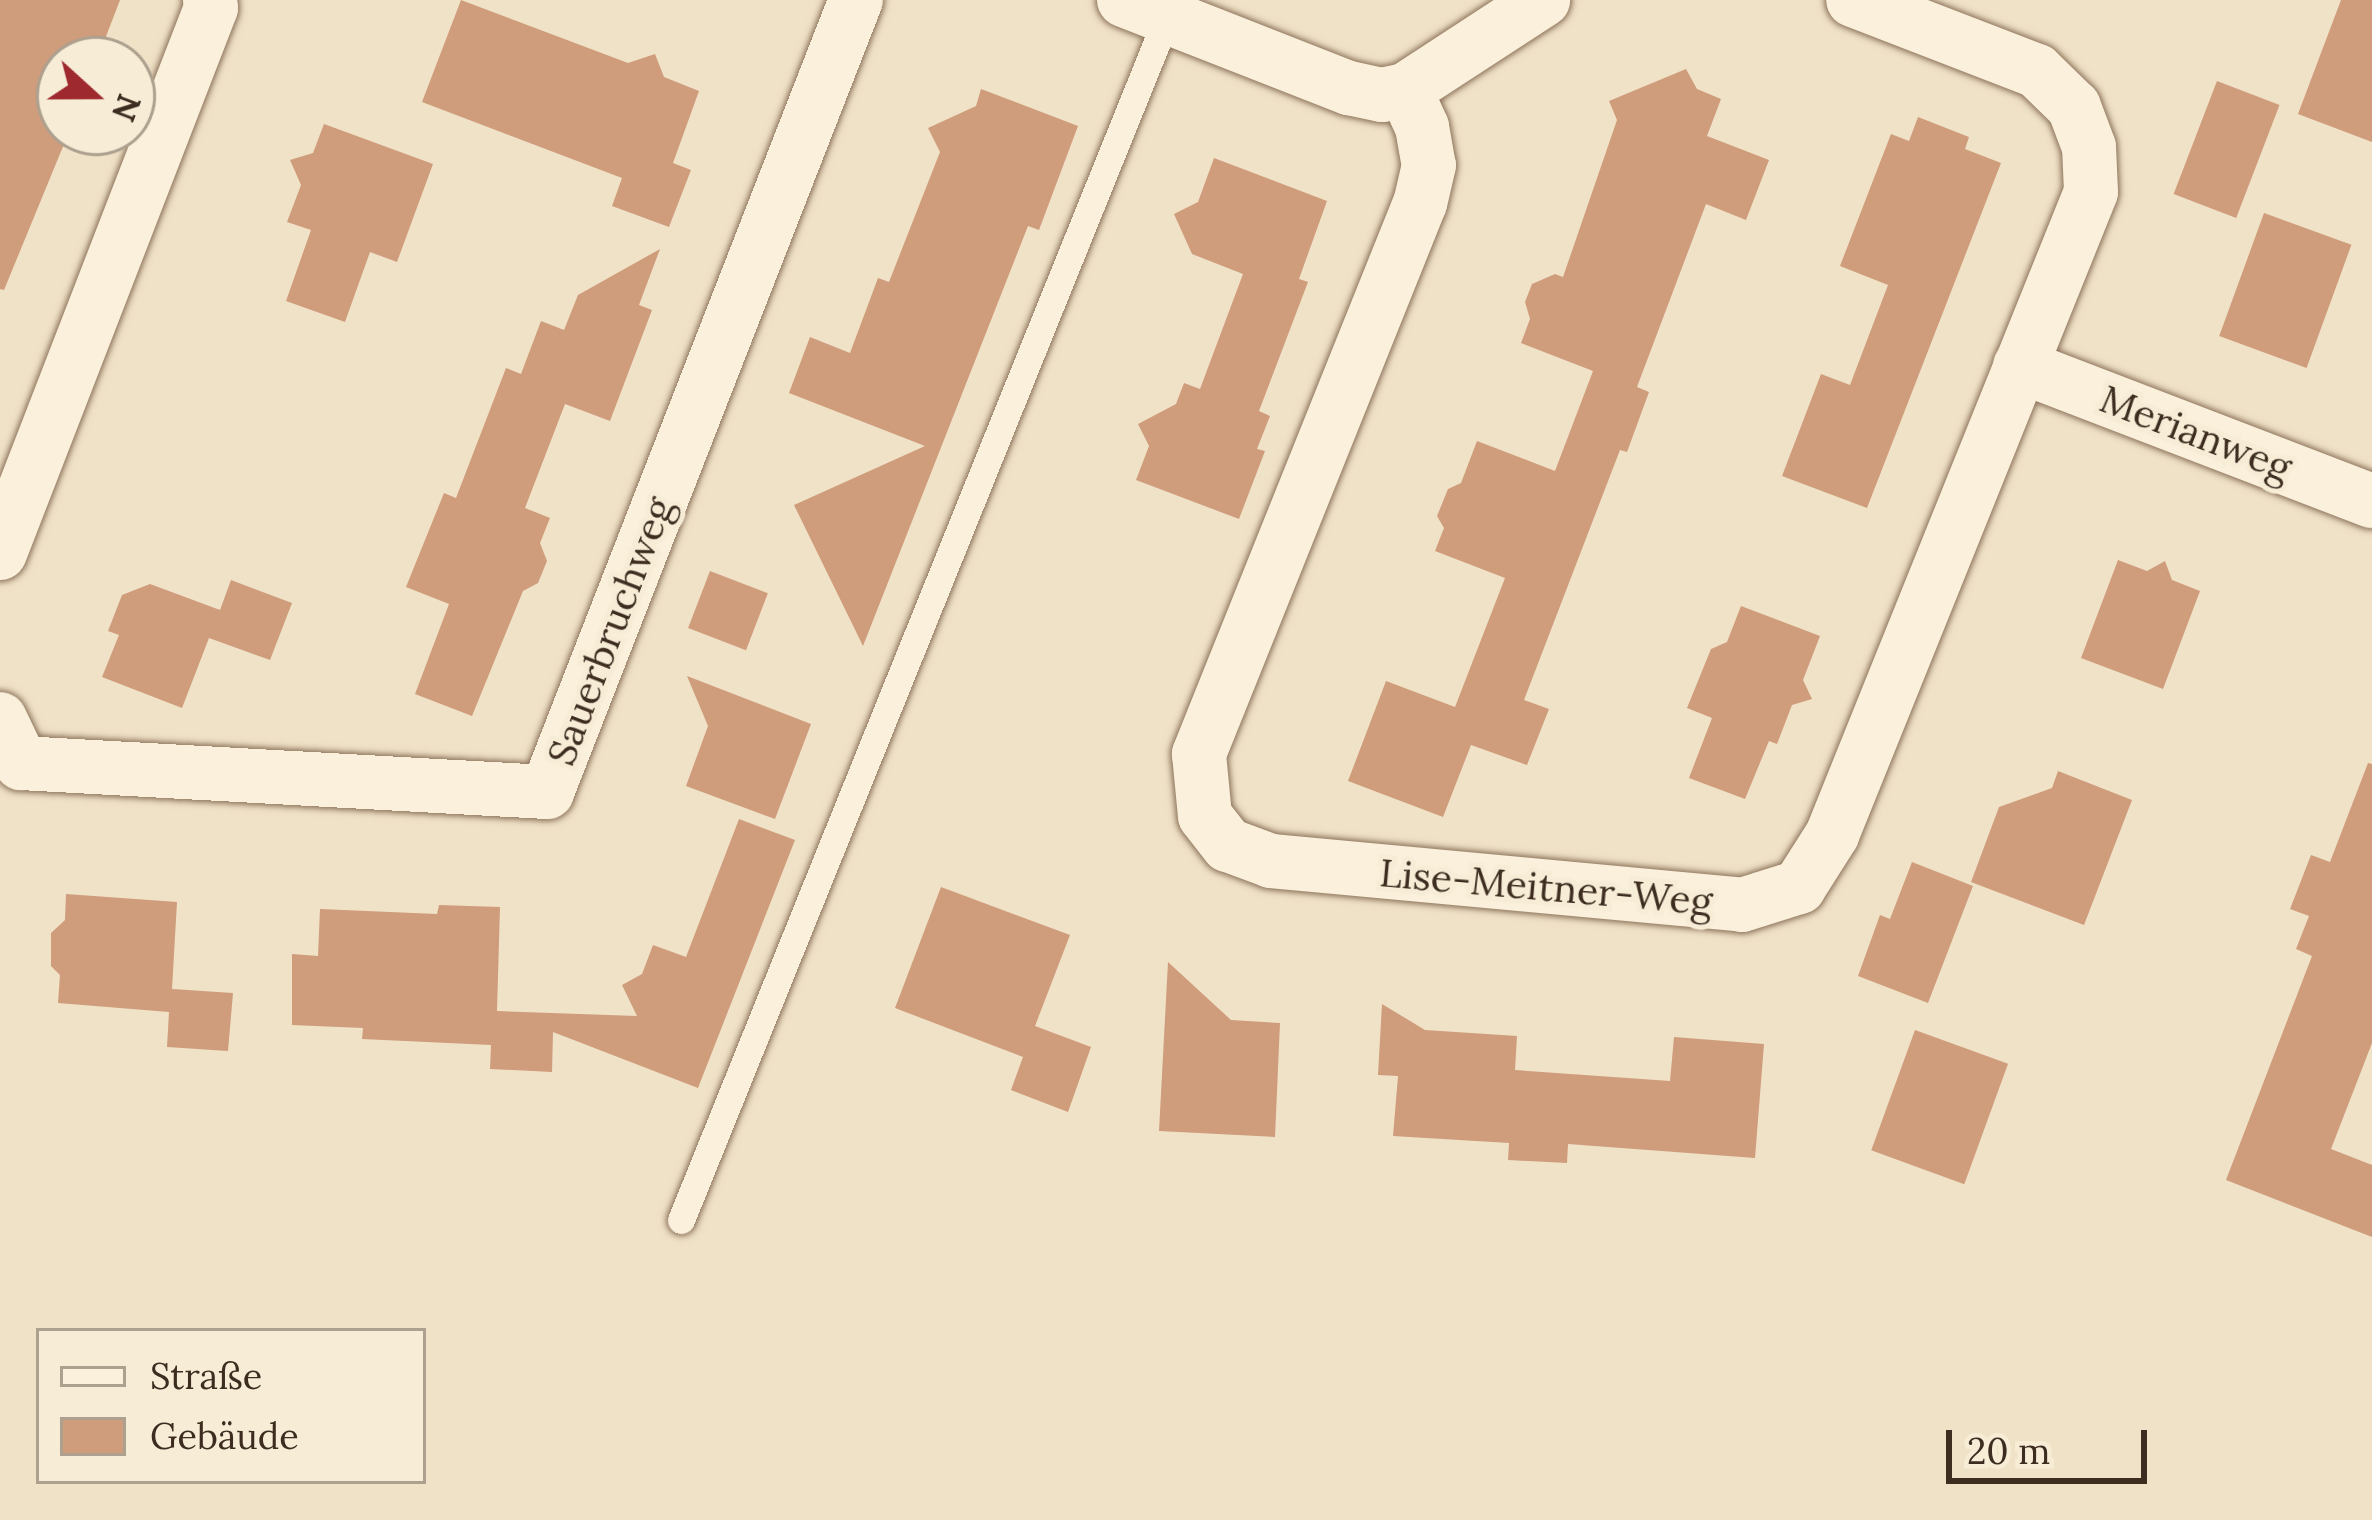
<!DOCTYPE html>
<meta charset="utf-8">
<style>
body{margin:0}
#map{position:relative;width:2372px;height:1520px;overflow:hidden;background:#f0e2c7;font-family:Lora,serif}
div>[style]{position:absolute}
.building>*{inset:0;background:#cf9c7c;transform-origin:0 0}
.roads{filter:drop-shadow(0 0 3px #8d745c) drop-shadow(0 0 3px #8d745c)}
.lane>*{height:27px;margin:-13.5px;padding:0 13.5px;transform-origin:13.5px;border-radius:13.5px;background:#faf0db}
.street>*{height:54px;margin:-27px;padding:0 27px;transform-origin:27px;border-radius:27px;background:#faf0db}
span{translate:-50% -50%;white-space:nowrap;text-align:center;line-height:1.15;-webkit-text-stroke:10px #f7edd7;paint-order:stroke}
.street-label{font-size:39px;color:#3d2d20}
.legend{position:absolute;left:36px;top:1328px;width:390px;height:156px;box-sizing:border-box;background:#f7edd7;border:3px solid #ada08e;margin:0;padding:15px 21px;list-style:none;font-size:36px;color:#3d2d20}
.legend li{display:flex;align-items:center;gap:24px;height:60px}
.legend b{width:60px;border:3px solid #ada08e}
.north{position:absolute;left:36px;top:36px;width:120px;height:120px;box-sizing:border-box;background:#f7edd7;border:3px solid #ada08e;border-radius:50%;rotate:111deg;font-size:33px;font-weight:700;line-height:48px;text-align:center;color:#3d2d20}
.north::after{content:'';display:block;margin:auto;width:42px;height:54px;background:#9e292f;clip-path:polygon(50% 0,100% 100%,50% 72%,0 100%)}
.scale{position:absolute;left:1946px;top:1430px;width:201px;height:54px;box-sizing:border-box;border:6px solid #3d2d20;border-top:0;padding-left:15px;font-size:36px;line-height:42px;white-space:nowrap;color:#3d2d20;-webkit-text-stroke:9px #f7edd7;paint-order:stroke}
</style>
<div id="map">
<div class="building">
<i style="clip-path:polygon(0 0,120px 0,97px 60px,60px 60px,60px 132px,69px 132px,4px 290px,0 289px)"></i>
<i style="clip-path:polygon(461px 0,628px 63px,655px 54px,664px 77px,699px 91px,673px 163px,691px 170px,669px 227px,612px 206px,622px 178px,422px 102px)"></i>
<i style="clip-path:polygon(2341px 0,2372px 0,2372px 142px,2298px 114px)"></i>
<i style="clip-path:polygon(1686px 69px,1697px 89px,1721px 99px,1707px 136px,1769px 160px,1746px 220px,1706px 204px,1637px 387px,1649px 392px,1627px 452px,1620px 450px,1524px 700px,1549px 709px,1527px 765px,1471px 745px,1443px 817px,1348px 781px,1386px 681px,1455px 707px,1505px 578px,1435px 551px,1444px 528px,1437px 516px,1448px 489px,1461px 483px,1477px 441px,1555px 471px,1593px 371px,1521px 343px,1530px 319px,1525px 302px,1532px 284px,1555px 274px,1563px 277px,1617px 120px,1609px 101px)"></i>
<i style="left:2217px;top:81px;width:67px;height:121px;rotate:21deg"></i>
<i style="clip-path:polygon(981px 89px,1078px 126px,1039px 230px,1028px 226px,863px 646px,794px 505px,925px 446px,789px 393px,810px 337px,850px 353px,878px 278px,889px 282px,940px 152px,928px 128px,976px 106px)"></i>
<i style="clip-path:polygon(1918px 117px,1969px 137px,1965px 149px,2001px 163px,1867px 508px,1782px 476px,1821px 374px,1850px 385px,1888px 285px,1840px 266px,1891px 134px,1909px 141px)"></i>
<i style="clip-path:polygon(324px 124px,433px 164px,397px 262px,370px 252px,345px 322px,286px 301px,311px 230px,287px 222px,301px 185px,290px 160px,313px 153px)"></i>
<i style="clip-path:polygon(1214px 158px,1327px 201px,1299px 279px,1308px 282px,1259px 411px,1270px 416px,1257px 449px,1265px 451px,1239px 519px,1136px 480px,1149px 446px,1138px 424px,1176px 404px,1184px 383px,1200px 389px,1243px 274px,1192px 254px,1174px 214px,1198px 202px)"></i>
<i style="left:2264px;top:213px;width:93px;height:131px;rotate:20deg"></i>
<i style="clip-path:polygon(660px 249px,639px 305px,652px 310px,610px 421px,565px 404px,525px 508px,550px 518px,540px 543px,547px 561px,538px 583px,523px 591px,472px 716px,415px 694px,449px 604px,406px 587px,444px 493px,456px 498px,506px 368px,521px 374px,541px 321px,564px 330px,578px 295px)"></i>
<i style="clip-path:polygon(2118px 560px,2147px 571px,2165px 561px,2172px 580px,2200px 591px,2163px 689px,2081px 658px)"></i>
<i style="left:710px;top:571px;width:62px;height:61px;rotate:21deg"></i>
<i style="clip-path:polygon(231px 580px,292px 603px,270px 660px,209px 638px,182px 708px,102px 677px,119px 635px,108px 631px,122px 595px,150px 584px,220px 610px)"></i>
<i style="clip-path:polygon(1741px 606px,1820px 636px,1803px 680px,1812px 699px,1792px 705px,1777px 744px,1769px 741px,1745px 799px,1689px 778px,1712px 718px,1687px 708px,1711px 649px,1727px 642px)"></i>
<i style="clip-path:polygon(687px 676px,811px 724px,775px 819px,686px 786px,708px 726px)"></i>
<i style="clip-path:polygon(2368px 763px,2372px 764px,2372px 1043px,2331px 1149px,2372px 1165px,2372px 1237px,2226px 1180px,2312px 956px,2296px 949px,2309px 916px,2290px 909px,2311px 855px,2330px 862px)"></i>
<i style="clip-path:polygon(2058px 771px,2132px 800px,2084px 925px,1971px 882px,1999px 807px,2052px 788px)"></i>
<i style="clip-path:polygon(739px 819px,795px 840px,698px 1088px,553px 1032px,552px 1072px,490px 1069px,491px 1045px,362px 1039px,363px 1028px,292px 1025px,292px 954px,318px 956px,320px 909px,437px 914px,439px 905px,500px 907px,497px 1011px,637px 1016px,622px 985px,642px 974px,653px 945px,686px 957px)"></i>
<i style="clip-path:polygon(1912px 862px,1973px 886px,1928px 1003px,1858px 976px,1880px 915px,1890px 919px)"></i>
<i style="clip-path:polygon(941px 887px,1070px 935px,1035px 1026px,1091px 1047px,1068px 1112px,1011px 1090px,1023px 1057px,895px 1008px)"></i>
<i style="clip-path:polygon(66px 894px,177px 902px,172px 989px,233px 993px,228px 1051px,167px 1047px,169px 1012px,58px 1003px,60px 975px,51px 966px,51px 933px,65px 920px)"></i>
<i style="clip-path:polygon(1168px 962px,1231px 1020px,1280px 1023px,1275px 1137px,1159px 1131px)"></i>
<i style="clip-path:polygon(1382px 1004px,1425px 1030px,1517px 1036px,1515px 1070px,1670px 1081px,1674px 1037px,1764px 1044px,1755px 1158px,1568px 1144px,1567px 1163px,1508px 1160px,1509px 1143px,1393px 1136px,1398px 1076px,1378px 1075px)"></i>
<i style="left:1915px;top:1030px;width:99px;height:128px;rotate:20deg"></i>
</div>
<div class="roads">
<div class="lane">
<i style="left:681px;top:1220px;width:1297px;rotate:-68deg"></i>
</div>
<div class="street">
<i style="left:1124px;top:0;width:242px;rotate:21.4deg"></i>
<i style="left:1349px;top:88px;width:34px;rotate:12deg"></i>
<i style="left:1382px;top:95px;width:24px;rotate:-12deg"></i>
<i style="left:1405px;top:90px;width:165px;rotate:-33.1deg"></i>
<i style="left:1405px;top:90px;width:41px;rotate:65.3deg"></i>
<i style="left:1422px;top:127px;width:39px;rotate:80deg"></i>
<i style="left:1429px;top:165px;width:39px;rotate:103deg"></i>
<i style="left:1420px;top:203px;width:594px;rotate:111.86deg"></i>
<i style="left:1199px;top:754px;width:62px;rotate:84.5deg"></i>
<i style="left:1205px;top:816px;width:37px;rotate:52deg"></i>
<i style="left:1228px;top:845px;width:46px;rotate:20.4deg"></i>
<i style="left:1271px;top:861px;width:473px;rotate:5.3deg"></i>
<i style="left:1742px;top:905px;width:60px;rotate:-17.5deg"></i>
<i style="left:1799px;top:887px;width:62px;rotate:-57.6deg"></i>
<i style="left:1832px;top:835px;width:693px;rotate:-68.06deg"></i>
<i style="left:2091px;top:192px;width:45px;rotate:-92.5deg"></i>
<i style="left:2089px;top:147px;width:43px;rotate:-110.6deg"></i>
<i style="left:2074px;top:107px;width:52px;rotate:-135.8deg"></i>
<i style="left:2037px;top:71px;width:197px;rotate:-158.9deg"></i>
<i style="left:2020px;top:366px;width:377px;rotate:21deg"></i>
<i style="left:0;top:553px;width:584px;rotate:-68.84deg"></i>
<i style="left:211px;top:8px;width:8px;rotate:-97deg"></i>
<i style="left:0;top:719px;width:49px;rotate:64.5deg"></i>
<i style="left:21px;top:763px;width:527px;rotate:3.16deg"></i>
<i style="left:547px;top:792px;width:850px;rotate:-68.69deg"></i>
</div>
</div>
<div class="street-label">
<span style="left:2196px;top:433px;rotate:21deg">Merianweg</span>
<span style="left:610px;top:631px;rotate:-69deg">Sauerbruchweg</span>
<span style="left:1546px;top:887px;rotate:5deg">Lise-Meitner-Weg</span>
</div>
<ul class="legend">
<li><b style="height:15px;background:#faf0db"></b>Straße</li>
<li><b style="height:33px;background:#cf9c7c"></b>Gebäude</li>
</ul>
<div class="north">N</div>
<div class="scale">20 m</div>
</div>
